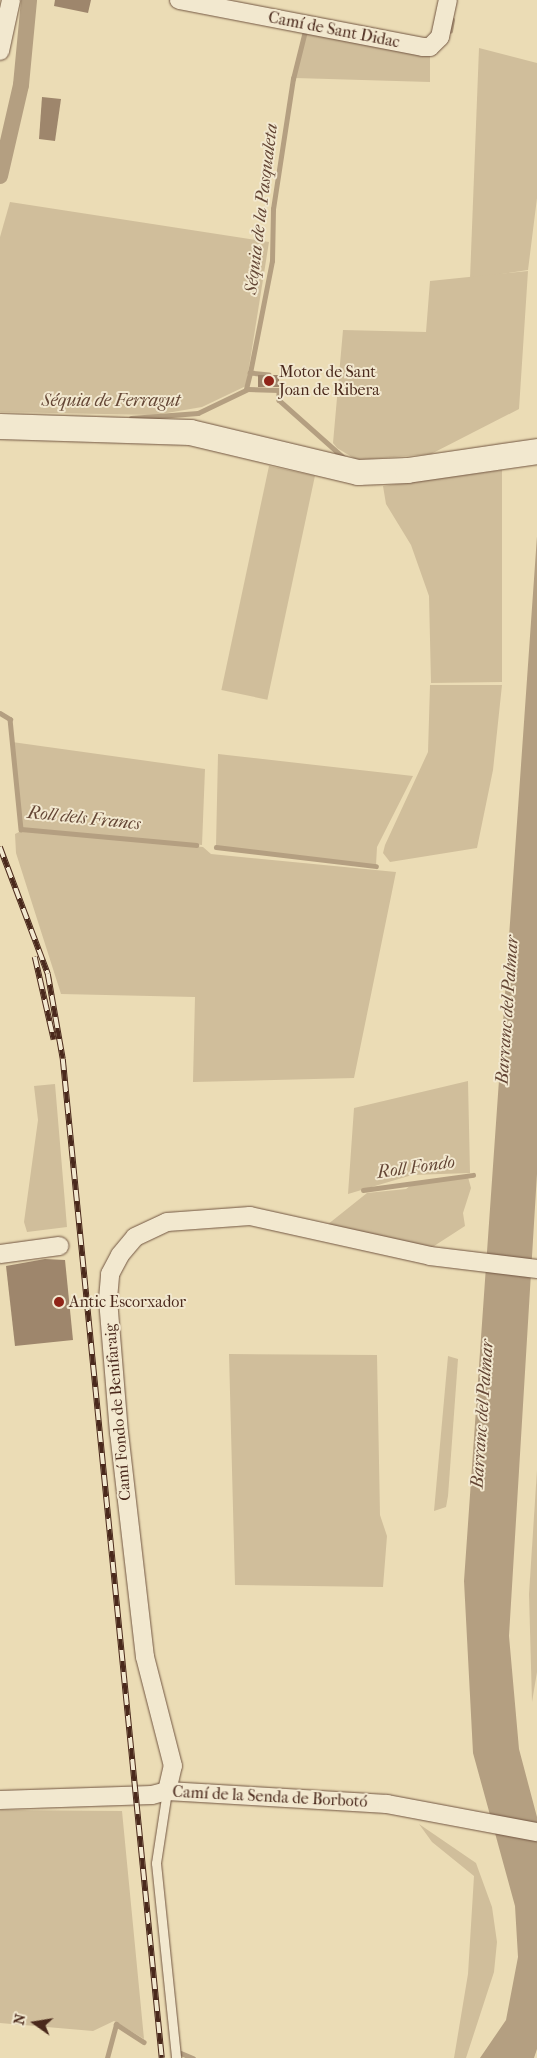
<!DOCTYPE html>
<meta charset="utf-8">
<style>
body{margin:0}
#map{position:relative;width:537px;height:2058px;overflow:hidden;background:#ebdcb5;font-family:"IM FELL French Canon",serif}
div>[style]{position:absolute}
.green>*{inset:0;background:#d0be9b;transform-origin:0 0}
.water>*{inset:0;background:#b49f81}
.stream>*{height:4.5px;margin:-2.25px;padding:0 2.25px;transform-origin:2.25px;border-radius:2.25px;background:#b49f81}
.canal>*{height:16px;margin:-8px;padding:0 8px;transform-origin:8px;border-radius:8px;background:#b49f81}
.building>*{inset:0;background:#9e866c;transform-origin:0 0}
.roads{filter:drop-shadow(0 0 1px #725642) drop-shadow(0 0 1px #725642)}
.lane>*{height:9px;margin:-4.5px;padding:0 4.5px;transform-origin:4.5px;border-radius:4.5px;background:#f2e8cf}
.street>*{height:18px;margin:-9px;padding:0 9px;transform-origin:9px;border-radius:9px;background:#f2e8cf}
.secondary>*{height:25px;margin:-12.5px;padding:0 12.5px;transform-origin:12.5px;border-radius:12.5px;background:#f2e8cf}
.rail>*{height:5.5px;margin-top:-2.75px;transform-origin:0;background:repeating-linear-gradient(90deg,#f2e8cf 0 11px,#4a291c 0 22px);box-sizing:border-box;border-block:1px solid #4a291c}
.dots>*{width:14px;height:14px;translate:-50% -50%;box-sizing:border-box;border:2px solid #f2e8cf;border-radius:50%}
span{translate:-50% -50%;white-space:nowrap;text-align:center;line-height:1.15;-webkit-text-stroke:4px #f2e8cf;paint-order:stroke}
.street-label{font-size:16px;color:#4a291c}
.poi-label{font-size:16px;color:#4a291c}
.left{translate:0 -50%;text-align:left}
.water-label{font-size:18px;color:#644635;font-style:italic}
.north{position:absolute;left:10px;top:1998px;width:50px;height:50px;-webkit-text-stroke:4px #f2e8cf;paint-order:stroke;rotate:283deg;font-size:14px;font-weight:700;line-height:20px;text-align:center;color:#4a291c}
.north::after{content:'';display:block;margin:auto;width:18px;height:22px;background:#4a291c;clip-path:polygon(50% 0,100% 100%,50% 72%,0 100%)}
</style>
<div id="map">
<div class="green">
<i style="clip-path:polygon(305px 33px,430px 56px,430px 82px,295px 78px)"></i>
<i style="clip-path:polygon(479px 48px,537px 63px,537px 198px,528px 270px,470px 279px)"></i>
<i style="clip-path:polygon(10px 202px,269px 242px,246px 386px,202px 407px,155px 415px,0 412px,0 237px)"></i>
<i style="clip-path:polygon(528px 271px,519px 409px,431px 454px,357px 460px,337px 448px,333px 443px,343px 330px,426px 332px,430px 281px)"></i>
<i style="left:269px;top:466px;width:47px;height:229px;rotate:12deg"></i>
<i style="clip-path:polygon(502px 470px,502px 682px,431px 683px,429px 596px,411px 545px,386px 504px,383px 486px)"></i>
<i style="clip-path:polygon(430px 685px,502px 685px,493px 770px,477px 848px,390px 862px,383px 853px,385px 845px,428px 752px)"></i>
<i style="clip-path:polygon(12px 742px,205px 769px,202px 845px,21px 828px)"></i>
<i style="clip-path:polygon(218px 754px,413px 776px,377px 847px,376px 865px,216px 846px)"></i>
<i style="clip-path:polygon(21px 831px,203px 847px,211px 854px,396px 872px,354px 1078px,193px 1082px,195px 997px,61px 994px,16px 853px,15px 834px)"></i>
<i style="clip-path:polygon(468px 1081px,470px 1173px,412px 1175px,348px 1194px,354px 1108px)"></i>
<i style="clip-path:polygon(55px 1084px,67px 1227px,27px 1232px,24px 1222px,38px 1120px,34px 1086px)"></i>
<i style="clip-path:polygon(468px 1177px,471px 1188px,463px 1213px,465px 1226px,431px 1248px,327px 1225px,367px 1193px,406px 1189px,415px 1182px)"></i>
<i style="clip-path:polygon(229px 1354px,377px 1355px,380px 1515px,387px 1536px,383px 1587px,235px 1585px)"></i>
<i style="clip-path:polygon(448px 1356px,458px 1359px,448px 1496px,446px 1507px,434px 1511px)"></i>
<i style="clip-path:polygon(537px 1470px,537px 1672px,532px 1702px,529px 1594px)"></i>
<i style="clip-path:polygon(0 1810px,122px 1811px,144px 2039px,114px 2021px,93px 2031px,0 2023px)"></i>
<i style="clip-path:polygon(419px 1824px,476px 1863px,492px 1907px,497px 1942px,494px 1972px,466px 2058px,454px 2058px,468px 1974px,474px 1876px,432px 1842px)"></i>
</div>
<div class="water">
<i style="clip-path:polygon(537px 536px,537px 1174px,509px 1636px,519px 1749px,537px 1817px,537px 2049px,534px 2058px,480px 2058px,506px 2020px,518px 1957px,515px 1906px,473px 1753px,464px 1581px)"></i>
</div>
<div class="stream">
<i style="left:450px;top:31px;width:11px;rotate:-80deg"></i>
<i style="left:269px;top:375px;width:19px;rotate:-174deg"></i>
<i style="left:250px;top:373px;width:114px;rotate:-78.9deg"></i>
<i style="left:272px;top:261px;width:52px;rotate:-88.9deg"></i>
<i style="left:273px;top:209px;width:132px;rotate:-81.3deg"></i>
<i style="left:293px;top:79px;width:49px;rotate:-76deg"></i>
<i style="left:246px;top:389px;width:16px;rotate:-76deg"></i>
<i style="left:131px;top:418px;width:67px;rotate:-4.3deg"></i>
<i style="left:198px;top:413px;width:55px;rotate:-25.6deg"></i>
<i style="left:248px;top:389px;width:31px;rotate:2deg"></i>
<i style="left:279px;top:390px;width:10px;rotate:90deg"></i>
<i style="left:279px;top:400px;width:86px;rotate:41.7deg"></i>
<i style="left:0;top:713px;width:12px;rotate:31deg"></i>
<i style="left:10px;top:719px;width:111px;rotate:84.3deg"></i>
<i style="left:21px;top:829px;width:176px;rotate:5.2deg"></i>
<i style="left:216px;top:847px;width:161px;rotate:6.8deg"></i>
<i style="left:363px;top:1190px;width:111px;rotate:-7.8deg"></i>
<i style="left:181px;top:2053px;width:13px;rotate:23deg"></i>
<i style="left:107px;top:2058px;width:35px;rotate:-75deg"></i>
<i style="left:116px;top:2024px;width:33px;rotate:33deg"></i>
</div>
<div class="canal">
<i style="left:0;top:176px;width:93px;rotate:-77deg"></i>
<i style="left:21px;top:85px;width:85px;rotate:-84.6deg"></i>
</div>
<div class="building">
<i style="clip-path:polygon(55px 0,91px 0,88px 13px,54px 6px)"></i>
<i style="clip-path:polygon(42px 97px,61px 99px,55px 141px,39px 139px)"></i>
<i style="left:258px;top:375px;width:21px;height:12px"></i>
<i style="clip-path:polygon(45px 1259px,65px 1260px,73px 1340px,15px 1346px,6px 1266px)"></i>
</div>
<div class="roads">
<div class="lane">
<i style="left:167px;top:1791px;width:73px;rotate:98.7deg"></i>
<i style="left:156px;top:1863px;width:196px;rotate:84.1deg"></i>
</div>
<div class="street">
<i style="left:179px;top:0;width:248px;rotate:10.9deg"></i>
<i style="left:423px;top:47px;width:7px"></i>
<i style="left:430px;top:47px;width:14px;rotate:-45deg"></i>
<i style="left:440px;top:37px;width:38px;rotate:-78deg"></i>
<i style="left:0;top:51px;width:52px;rotate:-77.8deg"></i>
<i style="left:0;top:1254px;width:60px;rotate:-7.7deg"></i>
<i style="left:167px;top:1791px;width:26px;rotate:-77deg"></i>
<i style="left:173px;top:1766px;width:113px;rotate:-104.4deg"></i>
<i style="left:145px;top:1657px;width:226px;rotate:-96.6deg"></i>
<i style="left:119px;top:1433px;width:134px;rotate:-94.7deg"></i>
<i style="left:108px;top:1299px;width:25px;rotate:-85deg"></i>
<i style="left:110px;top:1274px;width:21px;rotate:-62deg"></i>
<i style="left:120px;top:1255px;width:23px;rotate:-50deg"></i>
<i style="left:135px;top:1237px;width:35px;rotate:-25deg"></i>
<i style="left:167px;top:1222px;width:83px;rotate:-4.1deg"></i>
<i style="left:250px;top:1216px;width:184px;rotate:12.5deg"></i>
<i style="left:430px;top:1256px;width:108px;rotate:6.9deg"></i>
<i style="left:0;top:1800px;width:152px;rotate:-1.9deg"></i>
<i style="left:152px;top:1795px;width:16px;rotate:-15deg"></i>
<i style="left:167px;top:1791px;width:153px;rotate:3.4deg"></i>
<i style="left:320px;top:1800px;width:67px;rotate:3.4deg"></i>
<i style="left:387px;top:1804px;width:153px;rotate:10.6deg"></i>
</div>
<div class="secondary">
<i style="left:0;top:426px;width:190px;rotate:1.8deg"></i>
<i style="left:190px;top:432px;width:173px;rotate:13.4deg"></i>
<i style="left:358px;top:472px;width:49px;rotate:-2.3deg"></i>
<i style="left:407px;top:470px;width:131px;rotate:-8.3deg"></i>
</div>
</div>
<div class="rail">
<i style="left:0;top:847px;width:136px;rotate:69.3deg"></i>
<i style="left:48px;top:974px;width:86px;rotate:80deg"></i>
<i style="left:63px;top:1059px;width:1004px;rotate:84.34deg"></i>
<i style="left:35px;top:957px;width:85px;rotate:77.1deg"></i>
</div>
<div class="dots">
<i style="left:269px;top:381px;background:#8f2418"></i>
<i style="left:59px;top:1302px;background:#8f2418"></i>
</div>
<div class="street-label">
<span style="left:334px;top:30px;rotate:11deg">Camí de Sant Didac</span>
<span style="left:118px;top:1412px;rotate:-95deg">Camí Fondo de Benifaraig</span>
<span style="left:270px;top:1797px;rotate:3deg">Camí de la Senda de Borbotó</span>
</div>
<div class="poi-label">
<span class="left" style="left:279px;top:381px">Motor de Sant<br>Joan de Ribera</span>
<span class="left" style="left:69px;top:1302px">Antic Escorxador</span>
</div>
<div class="water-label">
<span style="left:262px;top:209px;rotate:-83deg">Séquia de la Pasqualeta</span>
<span style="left:111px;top:401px">Séquia de Ferragut</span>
<span style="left:84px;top:819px;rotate:6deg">Roll dels Francs</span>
<span style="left:508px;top:1010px;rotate:-86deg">Barranc del Palmar</span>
<span style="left:416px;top:1168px;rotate:-8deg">Roll Fondo</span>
<span style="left:483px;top:1414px;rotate:-86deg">Barranc del Palmar</span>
</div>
<div class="north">N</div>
</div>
